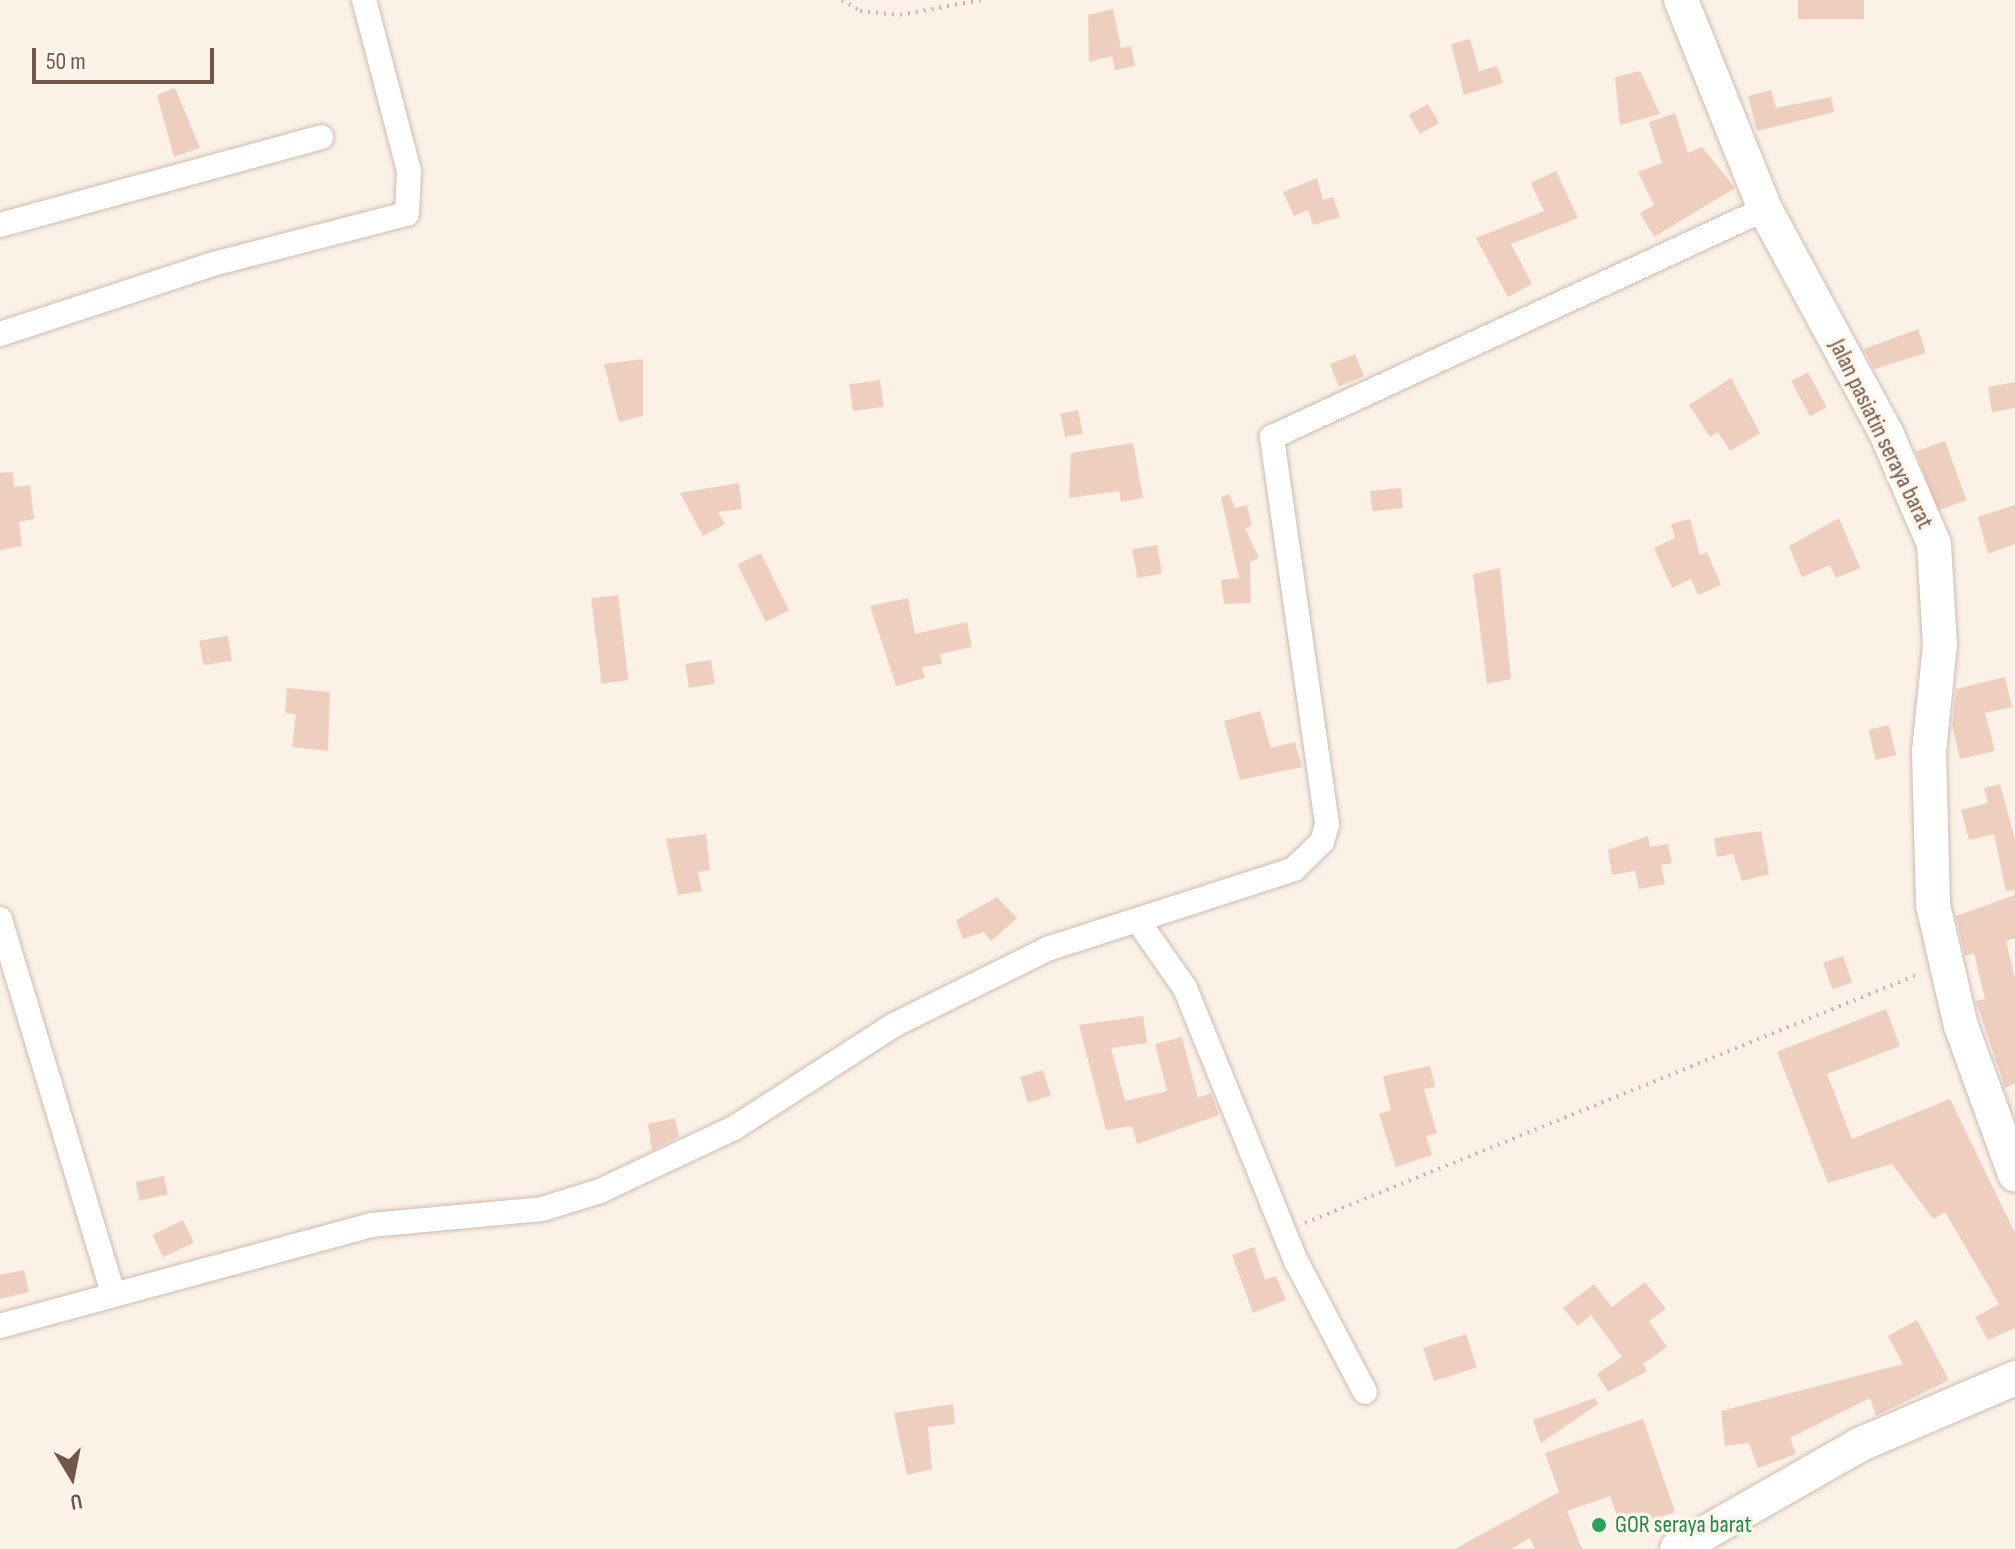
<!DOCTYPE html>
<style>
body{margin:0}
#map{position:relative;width:2015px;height:1549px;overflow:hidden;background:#fbf1e6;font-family:"Sofia Sans Condensed",sans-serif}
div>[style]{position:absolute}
.building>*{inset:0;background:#eecebf;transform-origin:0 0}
.path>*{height:4px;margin-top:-2px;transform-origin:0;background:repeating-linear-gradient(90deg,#d3b1a2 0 2px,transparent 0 8px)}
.roads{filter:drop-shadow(0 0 2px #cebaaf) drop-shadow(0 0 2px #cebaaf)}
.street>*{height:24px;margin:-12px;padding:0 12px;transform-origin:12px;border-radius:12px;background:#fff}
.secondary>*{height:34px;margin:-17px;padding:0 17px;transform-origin:17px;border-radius:17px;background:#fff}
.dots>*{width:22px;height:22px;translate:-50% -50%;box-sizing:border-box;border:4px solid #fef5eb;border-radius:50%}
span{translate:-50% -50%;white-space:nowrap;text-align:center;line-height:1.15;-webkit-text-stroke:7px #fef5eb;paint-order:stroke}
.street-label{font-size:24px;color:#72564c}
.leisure-label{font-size:24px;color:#27864d}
.left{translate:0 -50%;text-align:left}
.north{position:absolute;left:32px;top:1437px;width:80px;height:80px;-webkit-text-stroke:6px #fef5eb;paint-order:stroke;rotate:170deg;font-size:22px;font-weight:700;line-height:32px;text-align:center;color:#72564c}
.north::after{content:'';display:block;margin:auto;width:28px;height:36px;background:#72564c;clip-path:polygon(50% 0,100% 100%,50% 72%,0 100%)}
.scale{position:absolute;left:32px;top:48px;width:182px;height:36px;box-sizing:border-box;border:4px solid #72564c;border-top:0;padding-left:10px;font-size:24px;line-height:28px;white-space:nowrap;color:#72564c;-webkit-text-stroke:6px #fef5eb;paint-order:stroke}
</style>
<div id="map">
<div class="building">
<i style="left:1798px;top:0;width:66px;height:19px"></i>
<i style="clip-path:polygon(1113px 9px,1121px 48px,1131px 46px,1135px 66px,1115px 70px,1112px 56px,1089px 62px,1088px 15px)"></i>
<i style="clip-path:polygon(1470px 39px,1479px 71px,1497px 66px,1503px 83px,1464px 95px,1451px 44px)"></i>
<i style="clip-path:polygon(1640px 71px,1660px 114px,1620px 125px,1615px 77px)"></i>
<i style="clip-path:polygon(175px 88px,200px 148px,174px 157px,157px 95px)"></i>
<i style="clip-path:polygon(1771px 90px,1776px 108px,1831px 97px,1834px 112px,1757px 131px,1748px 96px)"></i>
<i style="left:1428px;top:104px;width:22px;height:22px;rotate:60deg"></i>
<i style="clip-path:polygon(1675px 113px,1688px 153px,1702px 147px,1735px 188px,1654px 237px,1640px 213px,1654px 205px,1638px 172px,1662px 163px,1649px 122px)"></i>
<i style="clip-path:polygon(1556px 171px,1578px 218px,1511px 244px,1532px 284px,1508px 297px,1476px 238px,1544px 211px,1531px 183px)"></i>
<i style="clip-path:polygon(1317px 178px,1323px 200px,1333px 197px,1340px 217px,1313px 225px,1308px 210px,1294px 216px,1283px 192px)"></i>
<i style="clip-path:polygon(1918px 329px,1926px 353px,1874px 369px,1864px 349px)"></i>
<i style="left:1355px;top:354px;width:24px;height:27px;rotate:68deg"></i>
<i style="clip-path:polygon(643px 359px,643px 416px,619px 422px,604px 364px)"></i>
<i style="left:1808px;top:372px;width:40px;height:19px;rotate:62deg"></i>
<i style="clip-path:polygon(1731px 378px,1760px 433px,1730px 451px,1718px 432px,1710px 437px,1689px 405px)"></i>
<i style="left:880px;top:380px;width:27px;height:31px;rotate:82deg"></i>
<i style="clip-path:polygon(2015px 382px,2015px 408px,1992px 412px,1988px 387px)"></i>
<i style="left:1078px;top:410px;width:24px;height:18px;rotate:78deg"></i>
<i style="left:1945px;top:441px;width:63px;height:31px;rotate:70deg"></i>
<i style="clip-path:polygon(1133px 443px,1143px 498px,1121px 502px,1119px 491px,1069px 498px,1071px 453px)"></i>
<i style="clip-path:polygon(13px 472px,14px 487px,30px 485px,34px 519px,19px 522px,22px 546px,0 550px,0 473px)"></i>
<i style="clip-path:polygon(739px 483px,742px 509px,718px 512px,725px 524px,703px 536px,680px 493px)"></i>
<i style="left:1401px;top:488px;width:20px;height:31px;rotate:84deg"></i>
<i style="clip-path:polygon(1229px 494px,1235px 508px,1247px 505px,1252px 526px,1245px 528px,1259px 558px,1250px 562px,1251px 603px,1224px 604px,1221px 580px,1239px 578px,1221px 497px)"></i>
<i style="clip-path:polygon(2015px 505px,2015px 544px,1988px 554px,1978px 517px)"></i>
<i style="clip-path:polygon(1839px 518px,1860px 568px,1836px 578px,1830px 565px,1802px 577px,1789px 546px)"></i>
<i style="clip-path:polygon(1690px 519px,1700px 555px,1707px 552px,1721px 585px,1698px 595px,1691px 579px,1672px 588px,1654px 548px,1675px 538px,1671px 524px)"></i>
<i style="left:1157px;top:545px;width:29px;height:25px;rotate:80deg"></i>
<i style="left:761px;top:553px;width:64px;height:26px;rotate:64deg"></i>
<i style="clip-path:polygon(1500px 568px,1511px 679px,1487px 684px,1473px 574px)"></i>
<i style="left:618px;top:595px;width:86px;height:27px;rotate:83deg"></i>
<i style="clip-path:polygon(908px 598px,915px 634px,967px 622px,972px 647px,940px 654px,942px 664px,922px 667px,925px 678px,896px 686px,870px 606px)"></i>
<i style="left:228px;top:636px;width:25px;height:29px;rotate:81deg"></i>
<i style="left:711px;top:660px;width:24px;height:26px;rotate:81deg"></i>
<i style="clip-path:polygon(2005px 677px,2012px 707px,1985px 713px,1995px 751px,1960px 759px,1952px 725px,1956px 689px)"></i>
<i style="clip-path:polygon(287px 688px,330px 692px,328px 751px,292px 747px,296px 714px,285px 713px)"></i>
<i style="clip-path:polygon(1260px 711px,1271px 748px,1295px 742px,1302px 767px,1240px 780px,1224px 721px)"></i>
<i style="left:1889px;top:725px;width:31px;height:21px;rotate:77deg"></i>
<i style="clip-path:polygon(2000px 784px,2015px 840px,2015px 890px,2006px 891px,1994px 834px,1969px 840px,1961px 810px,1988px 803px,1984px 788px)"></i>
<i style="clip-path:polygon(1761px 831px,1769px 874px,1742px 881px,1733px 854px,1717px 857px,1714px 838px)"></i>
<i style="clip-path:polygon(706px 834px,710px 870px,698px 872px,702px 891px,678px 895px,666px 839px)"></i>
<i style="clip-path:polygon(1648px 836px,1650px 847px,1668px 844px,1672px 863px,1661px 865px,1665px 884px,1639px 889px,1635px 871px,1612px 875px,1608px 850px)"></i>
<i style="clip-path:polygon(2015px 895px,2015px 938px,2006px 941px,2015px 979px,2015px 1083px,2005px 1088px,1976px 1001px,1985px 999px,1974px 953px,1965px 956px,1956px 916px)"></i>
<i style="clip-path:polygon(997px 897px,1017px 918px,991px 941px,984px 932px,963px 939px,956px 920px)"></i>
<i style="left:1843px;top:956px;width:28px;height:21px;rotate:71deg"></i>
<i style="clip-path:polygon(1886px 1009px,1900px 1046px,1827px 1074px,1852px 1139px,1950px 1099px,2015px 1233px,2015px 1328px,1988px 1340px,1975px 1317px,1999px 1304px,1945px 1212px,1933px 1219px,1892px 1164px,1828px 1183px,1777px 1052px)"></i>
<i style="clip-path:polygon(1143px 1016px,1147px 1043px,1111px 1048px,1125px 1101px,1167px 1091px,1155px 1044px,1182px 1037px,1198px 1098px,1211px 1093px,1219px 1115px,1137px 1144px,1132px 1126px,1106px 1130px,1079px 1025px)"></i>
<i style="clip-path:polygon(1430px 1066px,1435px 1087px,1424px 1089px,1437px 1133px,1426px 1136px,1432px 1155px,1396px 1167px,1379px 1114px,1391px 1110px,1383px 1076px)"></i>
<i style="left:1043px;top:1070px;width:27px;height:24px;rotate:73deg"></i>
<i style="clip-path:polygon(675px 1118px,679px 1137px,652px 1150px,648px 1124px)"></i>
<i style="left:164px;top:1176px;width:19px;height:29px;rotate:78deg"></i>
<i style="left:183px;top:1220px;width:25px;height:34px;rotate:64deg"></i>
<i style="clip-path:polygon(1254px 1247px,1265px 1280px,1276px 1276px,1286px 1300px,1253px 1313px,1232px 1255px)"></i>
<i style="clip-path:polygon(24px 1270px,29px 1292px,0 1299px,0 1275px)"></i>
<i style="clip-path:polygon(1645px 1282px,1666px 1309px,1649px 1321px,1667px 1347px,1643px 1364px,1647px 1371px,1608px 1392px,1597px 1374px,1622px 1357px,1591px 1315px,1578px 1326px,1563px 1308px,1594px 1284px,1612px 1307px)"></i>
<i style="clip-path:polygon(1917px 1320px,1949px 1380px,1876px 1416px,1870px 1398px,1790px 1438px,1796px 1454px,1758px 1468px,1749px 1443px,1725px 1446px,1721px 1411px,1903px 1364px,1888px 1336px)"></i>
<i style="left:1466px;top:1334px;width:35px;height:45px;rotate:72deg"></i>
<i style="clip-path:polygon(1595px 1398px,1598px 1404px,1541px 1443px,1533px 1420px)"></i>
<i style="clip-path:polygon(953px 1404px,955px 1424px,928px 1427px,932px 1469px,907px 1475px,894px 1413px)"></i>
<i style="clip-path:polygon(1643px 1419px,1675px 1512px,1622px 1530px,1610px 1496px,1567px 1511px,1582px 1549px,1535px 1549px,1530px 1538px,1511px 1549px,1455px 1549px,1559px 1492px,1545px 1453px)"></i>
</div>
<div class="path">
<i style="left:842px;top:0;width:21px;rotate:31deg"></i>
<i style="left:860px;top:11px;width:40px;rotate:5.7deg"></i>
<i style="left:900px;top:15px;width:82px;rotate:-10.5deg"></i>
<i style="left:1305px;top:1223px;width:663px;rotate:-22.07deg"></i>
</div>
<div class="roads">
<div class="street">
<i style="left:0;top:225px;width:333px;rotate:-15.3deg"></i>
<i style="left:0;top:334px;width:224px;rotate:-18.2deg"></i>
<i style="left:213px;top:264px;width:200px;rotate:-14.5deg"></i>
<i style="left:407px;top:214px;width:43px;rotate:-87.3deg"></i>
<i style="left:409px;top:171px;width:177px;rotate:-104.7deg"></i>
<i style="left:0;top:919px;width:392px;rotate:73.2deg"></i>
<i style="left:1138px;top:921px;width:82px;rotate:55deg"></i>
<i style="left:1185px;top:988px;width:295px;rotate:67.9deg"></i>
<i style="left:1296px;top:1261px;width:148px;rotate:62.2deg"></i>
<i style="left:0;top:1326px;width:385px;rotate:-15.2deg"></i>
<i style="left:371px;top:1225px;width:172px;rotate:-5.3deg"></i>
<i style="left:542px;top:1209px;width:61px;rotate:-17.2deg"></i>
<i style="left:600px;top:1191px;width:148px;rotate:-25.2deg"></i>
<i style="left:734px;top:1128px;width:190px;rotate:-32.8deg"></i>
<i style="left:894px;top:1025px;width:171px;rotate:-26.4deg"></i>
<i style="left:1047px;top:949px;width:260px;rotate:-17.9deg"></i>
<i style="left:1294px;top:869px;width:39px;rotate:-44deg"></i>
<i style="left:1322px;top:842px;width:19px;rotate:-74deg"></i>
<i style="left:1327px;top:824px;width:391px;rotate:-98.1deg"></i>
<i style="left:1272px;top:437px;width:543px;rotate:-24.82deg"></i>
</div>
<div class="secondary">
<i style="left:1681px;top:0;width:225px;rotate:68.1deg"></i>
<i style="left:1765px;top:209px;width:257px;rotate:61.6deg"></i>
<i style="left:1887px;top:435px;width:119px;rotate:66.7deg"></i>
<i style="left:1934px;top:544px;width:101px;rotate:86.6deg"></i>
<i style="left:1940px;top:645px;width:107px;rotate:95.9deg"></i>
<i style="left:1929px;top:751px;width:154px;rotate:88.5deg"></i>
<i style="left:1933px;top:905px;width:124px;rotate:77deg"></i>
<i style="left:1961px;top:1026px;width:158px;rotate:70deg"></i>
<i style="left:1677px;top:1549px;width:210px;rotate:-29.7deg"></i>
<i style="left:1859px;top:1445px;width:170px;rotate:-23.2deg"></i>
</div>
</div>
<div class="dots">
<i style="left:1599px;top:1525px;background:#2e9e5b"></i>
</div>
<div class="street-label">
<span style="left:1881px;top:434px;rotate:64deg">Jalan pasiatin seraya barat</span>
</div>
<div class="leisure-label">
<span class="left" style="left:1615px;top:1525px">GOR seraya barat</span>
</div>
<div class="north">U</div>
<div class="scale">50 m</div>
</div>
